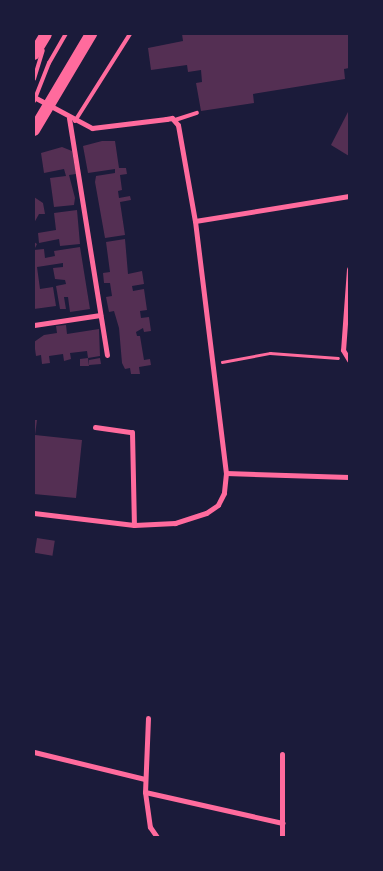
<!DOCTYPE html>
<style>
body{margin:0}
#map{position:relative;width:383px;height:871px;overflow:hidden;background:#1b1b3a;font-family:Karla,sans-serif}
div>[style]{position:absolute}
.building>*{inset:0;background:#542f53;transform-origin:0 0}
.path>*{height:2.5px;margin:-1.25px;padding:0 1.25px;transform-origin:1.25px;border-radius:1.25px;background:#ff6b9d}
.service>*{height:4px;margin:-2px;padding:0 2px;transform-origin:2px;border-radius:2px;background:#ff6b9d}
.minor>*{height:5px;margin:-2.5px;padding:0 2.5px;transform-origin:2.5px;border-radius:2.5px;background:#ff6b9d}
.primary>*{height:12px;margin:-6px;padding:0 6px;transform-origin:6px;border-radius:6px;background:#ff6b9d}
span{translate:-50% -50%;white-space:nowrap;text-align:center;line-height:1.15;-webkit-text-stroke:5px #1b1b3a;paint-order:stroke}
.frame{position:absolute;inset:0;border:35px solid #1b1b3a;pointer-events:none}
</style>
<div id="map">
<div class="building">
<i style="clip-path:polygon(182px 34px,349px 34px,349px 68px,344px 69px,345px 79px,253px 94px,254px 103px,201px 111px,196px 83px,202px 82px,201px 70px,188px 72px,187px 65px,151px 70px,148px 48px,183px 41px)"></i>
<i style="clip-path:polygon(349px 110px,349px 156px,331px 145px)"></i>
<i style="clip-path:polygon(102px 141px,115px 141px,119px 168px,126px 168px,127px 174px,120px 175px,122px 190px,118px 191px,119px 198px,130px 196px,131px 200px,120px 202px,125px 235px,105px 238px,95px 182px,96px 176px,115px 173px,115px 169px,88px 173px,83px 146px)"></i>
<i style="clip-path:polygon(62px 147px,72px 151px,76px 174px,69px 175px,75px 198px,74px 205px,54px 207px,50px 178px,66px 176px,64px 169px,44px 173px,41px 153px)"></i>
<i style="clip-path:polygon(34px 197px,43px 203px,45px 214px,39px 214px,34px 223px)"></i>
<i style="clip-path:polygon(77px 210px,80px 244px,60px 246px,59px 239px,39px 243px,38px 233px,56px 230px,54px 213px)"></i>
<i style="clip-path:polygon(125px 239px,128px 274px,142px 271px,144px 284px,132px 286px,133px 291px,144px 289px,147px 310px,140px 311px,141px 318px,149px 317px,151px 331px,144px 332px,143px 328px,136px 332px,137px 336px,140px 336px,144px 360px,150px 359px,151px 365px,139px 367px,140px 374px,131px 374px,130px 368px,125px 369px,122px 363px,119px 328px,114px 311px,109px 312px,106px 297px,112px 296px,110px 283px,104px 283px,103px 273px,110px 272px,106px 242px)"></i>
<i style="clip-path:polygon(34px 242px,37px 244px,34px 250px,44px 249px,45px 258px,55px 256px,54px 251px,80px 247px,90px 309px,70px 312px,68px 297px,64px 297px,66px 309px,60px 309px,56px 286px,66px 284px,65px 280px,55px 279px,53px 268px,63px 267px,63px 263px,37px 267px,40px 289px,53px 287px,56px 306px,34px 309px)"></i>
<i style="clip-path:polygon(66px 325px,67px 334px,99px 329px,100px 356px,88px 358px,87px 351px,70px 353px,71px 359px,64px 361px,63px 354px,49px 356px,50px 363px,42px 364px,41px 355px,36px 356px,34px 342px,44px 335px,57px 333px,56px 326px)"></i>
<i style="clip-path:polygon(88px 358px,89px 366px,80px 366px,80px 359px)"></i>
<i style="clip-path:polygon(100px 358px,101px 364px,89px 365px,89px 360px)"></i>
<i style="clip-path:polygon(34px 420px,37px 420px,35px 435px,82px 440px,76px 498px,34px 494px)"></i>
<i style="left:37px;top:538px;width:18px;height:15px;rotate:9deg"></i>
</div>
<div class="path">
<i style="left:222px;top:362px;width:49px;rotate:-10.6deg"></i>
<i style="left:270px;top:353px;width:68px;rotate:4.2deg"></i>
</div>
<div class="service">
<i style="left:34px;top:79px;width:30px;rotate:-73deg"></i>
<i style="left:34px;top:101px;width:41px;rotate:-68.5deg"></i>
<i style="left:49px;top:63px;width:34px;rotate:-60deg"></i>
<i style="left:175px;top:120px;width:23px;rotate:-18deg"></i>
<i style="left:75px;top:121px;width:103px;rotate:-57.7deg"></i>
</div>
<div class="minor">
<i style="left:34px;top:97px;width:66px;rotate:28.1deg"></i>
<i style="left:92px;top:128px;width:75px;rotate:-6.9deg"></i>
<i style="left:166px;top:119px;width:6px;rotate:-9deg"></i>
<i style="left:172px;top:118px;width:9px;rotate:49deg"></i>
<i style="left:178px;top:125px;width:97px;rotate:80deg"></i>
<i style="left:195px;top:221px;width:254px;rotate:83deg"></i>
<i style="left:226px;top:473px;width:20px;rotate:96deg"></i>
<i style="left:224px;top:493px;width:13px;rotate:117deg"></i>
<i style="left:218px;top:505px;width:14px;rotate:146deg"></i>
<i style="left:206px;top:513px;width:33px;rotate:162deg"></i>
<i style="left:175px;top:523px;width:41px;rotate:177.2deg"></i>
<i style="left:134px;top:525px;width:101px;rotate:-173.2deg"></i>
<i style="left:69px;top:118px;width:240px;rotate:80.9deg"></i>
<i style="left:195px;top:221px;width:156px;rotate:-9.2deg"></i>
<i style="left:349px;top:269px;width:81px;rotate:94.2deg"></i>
<i style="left:343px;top:350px;width:12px;rotate:59deg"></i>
<i style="left:34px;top:325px;width:67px;rotate:-8.6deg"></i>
<i style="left:95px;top:427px;width:37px;rotate:8deg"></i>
<i style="left:132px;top:432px;width:93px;rotate:88.8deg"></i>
<i style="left:226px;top:473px;width:123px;rotate:1.9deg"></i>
<i style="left:148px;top:718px;width:74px;rotate:92.3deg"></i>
<i style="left:145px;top:792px;width:35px;rotate:82deg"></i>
<i style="left:150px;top:827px;width:12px;rotate:55deg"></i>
<i style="left:34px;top:752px;width:114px;rotate:13.7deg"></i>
<i style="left:282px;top:754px;width:83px;rotate:90deg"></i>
<i style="left:145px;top:792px;width:141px;rotate:12.7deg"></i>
</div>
<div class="primary">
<i style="left:34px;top:54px;width:23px;rotate:-59deg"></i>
<i style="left:34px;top:130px;width:112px;rotate:-59.3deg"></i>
</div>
<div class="frame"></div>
</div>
